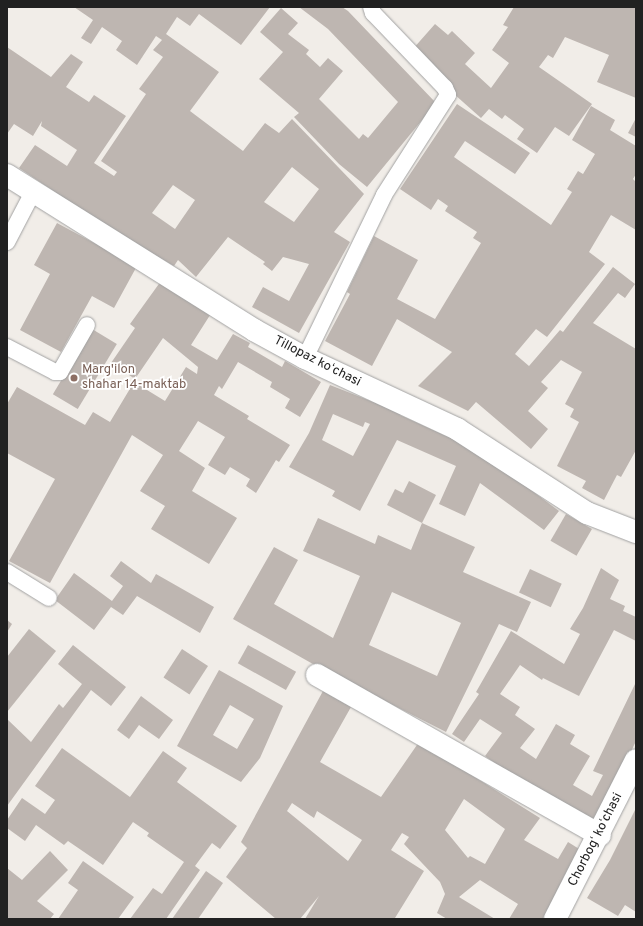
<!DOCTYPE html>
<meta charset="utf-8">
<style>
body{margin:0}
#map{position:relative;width:643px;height:926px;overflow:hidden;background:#f1ede8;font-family:Overpass,sans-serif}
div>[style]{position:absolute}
.building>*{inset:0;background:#beb6b1;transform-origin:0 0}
.roads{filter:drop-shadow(0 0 1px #a2a2a2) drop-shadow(0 0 1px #a2a2a2)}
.lane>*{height:16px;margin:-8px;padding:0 8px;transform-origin:8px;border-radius:8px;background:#fff}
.street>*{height:22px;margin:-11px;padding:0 11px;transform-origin:11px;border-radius:11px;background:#fff}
.dots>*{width:11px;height:11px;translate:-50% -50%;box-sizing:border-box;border:2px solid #fff;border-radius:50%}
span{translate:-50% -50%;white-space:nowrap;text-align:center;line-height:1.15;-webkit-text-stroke:3.5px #fff;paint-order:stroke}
.street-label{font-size:13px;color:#212121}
.education-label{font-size:13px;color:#785e54}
.left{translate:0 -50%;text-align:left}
.frame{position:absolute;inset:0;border:8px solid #212121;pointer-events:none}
</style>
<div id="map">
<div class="building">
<i style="clip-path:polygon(evenodd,74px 7px,270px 7px,241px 45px,199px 14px,190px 26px,177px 17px,166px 34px,219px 72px,190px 111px,243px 151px,265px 123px,279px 133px,292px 119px,364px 194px,334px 232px,350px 242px,299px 333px,252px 307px,263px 287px,289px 301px,309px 264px,283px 257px,272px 271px,263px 264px,265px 262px,228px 237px,196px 277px,178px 260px,174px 266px,116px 233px,19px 168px,35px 145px,67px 166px,77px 150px,41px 126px,42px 121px,33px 136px,14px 124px,7px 134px,7px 47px,51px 77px,71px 54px,83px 62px,66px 87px,89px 102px,94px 95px,126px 116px,94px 163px,114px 176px,117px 172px,101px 161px,146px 94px,139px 89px,163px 57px,153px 50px,162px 40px,156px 36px,137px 65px,116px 50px,122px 41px,102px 27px,91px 44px,81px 38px,93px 20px,74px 7px,292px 167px,319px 189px,294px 222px,264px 202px,292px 167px,74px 7px,173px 185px,195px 200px,175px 229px,152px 213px,173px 185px)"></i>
<i style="clip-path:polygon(299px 7px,342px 7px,348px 11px,436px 103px,367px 187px,339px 164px,294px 117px,299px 113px,259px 79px,283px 52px,260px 32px,281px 8px,298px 23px,288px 34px,309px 50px,306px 54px,320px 67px,328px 58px,343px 71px,319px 99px,359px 139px,363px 134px,368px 138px,398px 102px,328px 29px)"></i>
<i style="clip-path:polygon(514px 7px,636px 7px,636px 98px,597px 82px,609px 55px,565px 37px,553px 58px,548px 55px,539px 67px,592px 104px,569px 136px,555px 127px,537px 153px,517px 139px,524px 129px,505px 115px,502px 119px,489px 109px,481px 118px,445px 86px,450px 81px,412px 50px,435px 24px,448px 35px,452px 31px,475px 53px,465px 64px,491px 88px,509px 63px,492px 50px,508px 27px,503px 25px)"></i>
<i style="clip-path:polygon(457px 104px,530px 153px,515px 174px,465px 141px,454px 157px,551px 225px,572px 192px,567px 189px,578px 171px,583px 174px,595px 154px,572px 140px,591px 106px,615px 120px,610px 130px,636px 146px,636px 174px,633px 179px,636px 182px,636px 230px,611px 215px,589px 252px,605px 264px,547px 337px,536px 329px,515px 354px,529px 366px,560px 330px,563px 332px,613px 267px,635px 284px,625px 298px,618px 293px,593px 323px,636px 349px,636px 450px,621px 477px,617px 475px,604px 500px,582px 488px,586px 481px,557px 466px,579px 422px,570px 417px,574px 409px,565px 404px,582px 372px,561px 360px,541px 382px,548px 388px,528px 411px,548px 429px,531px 449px,476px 402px,468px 411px,418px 386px,452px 352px,397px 319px,372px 366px,325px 341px,350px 294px,347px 292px,374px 236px,418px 260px,397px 299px,435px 319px,481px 243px,473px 238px,477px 232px,445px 211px,448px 206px,438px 199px,431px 210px,400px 189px)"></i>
<i style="clip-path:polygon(636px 118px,636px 137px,628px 133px)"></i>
<i style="clip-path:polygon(57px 223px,137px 266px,114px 308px,92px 296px,61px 352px,20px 330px,50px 274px,34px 265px)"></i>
<i style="clip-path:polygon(161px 281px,212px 312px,191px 345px,217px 360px,233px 334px,250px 343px,248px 347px,282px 367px,285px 361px,321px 382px,300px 417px,285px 408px,290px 399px,270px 387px,272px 382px,238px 362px,222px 389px,219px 386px,214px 395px,249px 416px,247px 419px,290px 445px,279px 462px,276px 460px,256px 493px,246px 486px,250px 479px,230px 467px,225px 475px,208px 465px,225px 437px,198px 421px,179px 451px,205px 468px,192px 491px,237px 518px,209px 564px,151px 529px,165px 506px,140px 491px,163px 455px,132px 435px,50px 583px,9px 561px,55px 479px,7px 453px,7px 404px,17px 387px,85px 425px,93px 412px,110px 422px,134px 382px,165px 401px,186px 367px,197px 374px,198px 367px,163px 338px,135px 379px,111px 363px,135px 328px,130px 324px)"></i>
<i style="left:92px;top:329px;width:29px;height:76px;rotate:31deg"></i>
<i style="clip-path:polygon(evenodd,330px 385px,401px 413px,400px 415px,492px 457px,523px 484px,559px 511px,544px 530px,480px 483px,465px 516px,439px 504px,456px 466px,397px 440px,360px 511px,332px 496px,335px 491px,289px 467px,309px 433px,330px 385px,333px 414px,363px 427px,365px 422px,370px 424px,353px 456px,322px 440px,333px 414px)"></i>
<i style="clip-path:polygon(evenodd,409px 481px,436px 495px,422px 523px,475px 547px,463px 572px,531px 602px,517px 632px,499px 624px,446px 732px,320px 668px,233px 619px,274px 547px,298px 560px,274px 604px,333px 638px,360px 576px,303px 551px,318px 518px,375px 544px,378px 535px,411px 550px,422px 523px,387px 505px,395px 489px,403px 493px,409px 481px,392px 592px,461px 623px,437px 676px,369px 645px,392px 592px)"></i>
<i style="left:566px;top:514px;width:30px;height:31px;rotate:30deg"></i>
<i style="clip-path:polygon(121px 561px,151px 583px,156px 574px,214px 607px,200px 633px,137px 596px,123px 615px,111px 607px,94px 630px,55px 600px,74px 573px,112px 601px,123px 586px,110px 576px)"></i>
<i style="clip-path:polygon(601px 568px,619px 580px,610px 599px,625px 606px,623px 611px,636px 617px,636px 641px,614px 630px,579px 696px,543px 678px,542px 680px,520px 665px,500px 694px,520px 707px,515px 715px,535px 729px,520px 748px,536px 759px,556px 724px,575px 735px,570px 744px,590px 756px,573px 785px,592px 796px,603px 775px,593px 771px,636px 682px,636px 741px,595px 827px,504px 770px,485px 756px,502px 733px,480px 719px,464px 742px,452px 734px,479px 694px,476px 692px,511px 631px,564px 664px,580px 634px,570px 629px,583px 608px)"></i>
<i style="left:530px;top:569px;width:35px;height:26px;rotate:25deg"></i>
<i style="clip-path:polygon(7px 620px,12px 624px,7px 632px)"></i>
<i style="clip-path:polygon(29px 629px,56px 651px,7px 712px,7px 657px)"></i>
<i style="clip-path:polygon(73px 645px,126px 687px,111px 706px,91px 690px,7px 806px,7px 719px,31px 742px,59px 704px,63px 708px,82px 684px,58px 664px)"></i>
<i style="left:248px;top:645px;width:55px;height:21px;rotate:29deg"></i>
<i style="left:182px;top:649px;width:31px;height:34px;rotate:33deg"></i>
<i style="clip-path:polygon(evenodd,219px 670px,283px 706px,260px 758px,241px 782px,177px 746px,219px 670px,230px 705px,254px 719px,237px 749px,213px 735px,230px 705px)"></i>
<i style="clip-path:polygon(evenodd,323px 691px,351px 707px,320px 762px,381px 797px,419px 742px,540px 818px,524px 840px,558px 859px,568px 842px,584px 852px,545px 919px,509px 919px,518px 904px,480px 880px,459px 897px,495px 919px,447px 919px,437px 913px,445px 894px,440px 882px,404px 844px,409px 837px,402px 833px,391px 850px,424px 871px,395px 918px,397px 919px,305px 919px,319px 896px,300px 919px,276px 919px,226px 877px,247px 848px,241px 842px,323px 691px,464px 799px,505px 829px,485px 864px,470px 856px,468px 858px,445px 830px,464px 799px,323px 691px,292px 803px,314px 818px,317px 811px,362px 840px,348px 861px,287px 811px,292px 803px)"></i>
<i style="clip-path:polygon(141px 696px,173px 720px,159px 739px,139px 725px,129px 739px,117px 730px)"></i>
<i style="clip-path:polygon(62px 748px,130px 797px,163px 751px,187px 768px,177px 782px,237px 826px,220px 849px,212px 843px,195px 866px,200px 870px,166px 919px,130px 919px,153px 888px,162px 894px,184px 862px,147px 836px,149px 833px,133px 822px,103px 865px,68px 841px,64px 845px,36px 825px,25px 841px,7px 828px,7px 820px,22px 798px,45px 814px,55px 800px,35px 786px)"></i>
<i style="clip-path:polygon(636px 808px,636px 912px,625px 905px,618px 916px,587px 898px,610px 860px)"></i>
<i style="clip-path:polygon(50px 851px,68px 870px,37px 901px,54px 914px,50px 919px,10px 919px,7px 917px,7px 868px,22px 880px)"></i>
<i style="clip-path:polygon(83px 861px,134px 897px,118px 919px,58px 919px,78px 890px,68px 883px)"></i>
<i style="clip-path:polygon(206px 871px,223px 883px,198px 919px,172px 919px)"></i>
</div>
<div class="roads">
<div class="lane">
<i style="left:7px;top:242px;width:56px;rotate:-62.5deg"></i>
<i style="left:7px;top:347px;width:54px;rotate:27.5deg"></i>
<i style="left:55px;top:372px;width:5px"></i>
<i style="left:60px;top:372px;width:54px;rotate:-60.1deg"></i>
<i style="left:305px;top:358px;width:181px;rotate:-64.1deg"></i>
<i style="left:384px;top:195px;width:119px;rotate:-57.4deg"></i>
<i style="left:448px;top:95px;width:8px;rotate:-113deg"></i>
<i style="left:445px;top:88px;width:104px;rotate:-133.8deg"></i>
<i style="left:373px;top:13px;width:6px;rotate:-108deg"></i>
<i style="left:7px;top:572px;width:49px;rotate:31.8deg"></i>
</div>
<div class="street">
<i style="left:7px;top:175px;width:292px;rotate:32.1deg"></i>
<i style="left:254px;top:330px;width:58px;rotate:28.8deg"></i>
<i style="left:305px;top:358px;width:168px;rotate:25deg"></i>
<i style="left:457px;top:429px;width:155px;rotate:32.9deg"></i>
<i style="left:587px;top:513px;width:53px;rotate:21.2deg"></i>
<i style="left:317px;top:675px;width:325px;rotate:29.5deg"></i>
<i style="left:555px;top:919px;width:178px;rotate:-63deg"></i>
</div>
</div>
<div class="dots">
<i style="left:74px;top:378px;background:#8d6e63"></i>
</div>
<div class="street-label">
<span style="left:317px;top:362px;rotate:27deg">Tillopaz koʻchasi</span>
<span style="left:596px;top:840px;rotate:-63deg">Chorbogʻ koʻchasi</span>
</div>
<div class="education-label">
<span class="left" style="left:82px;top:378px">Marg'ilon<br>shahar 14-maktab</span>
</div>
<div class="frame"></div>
</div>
